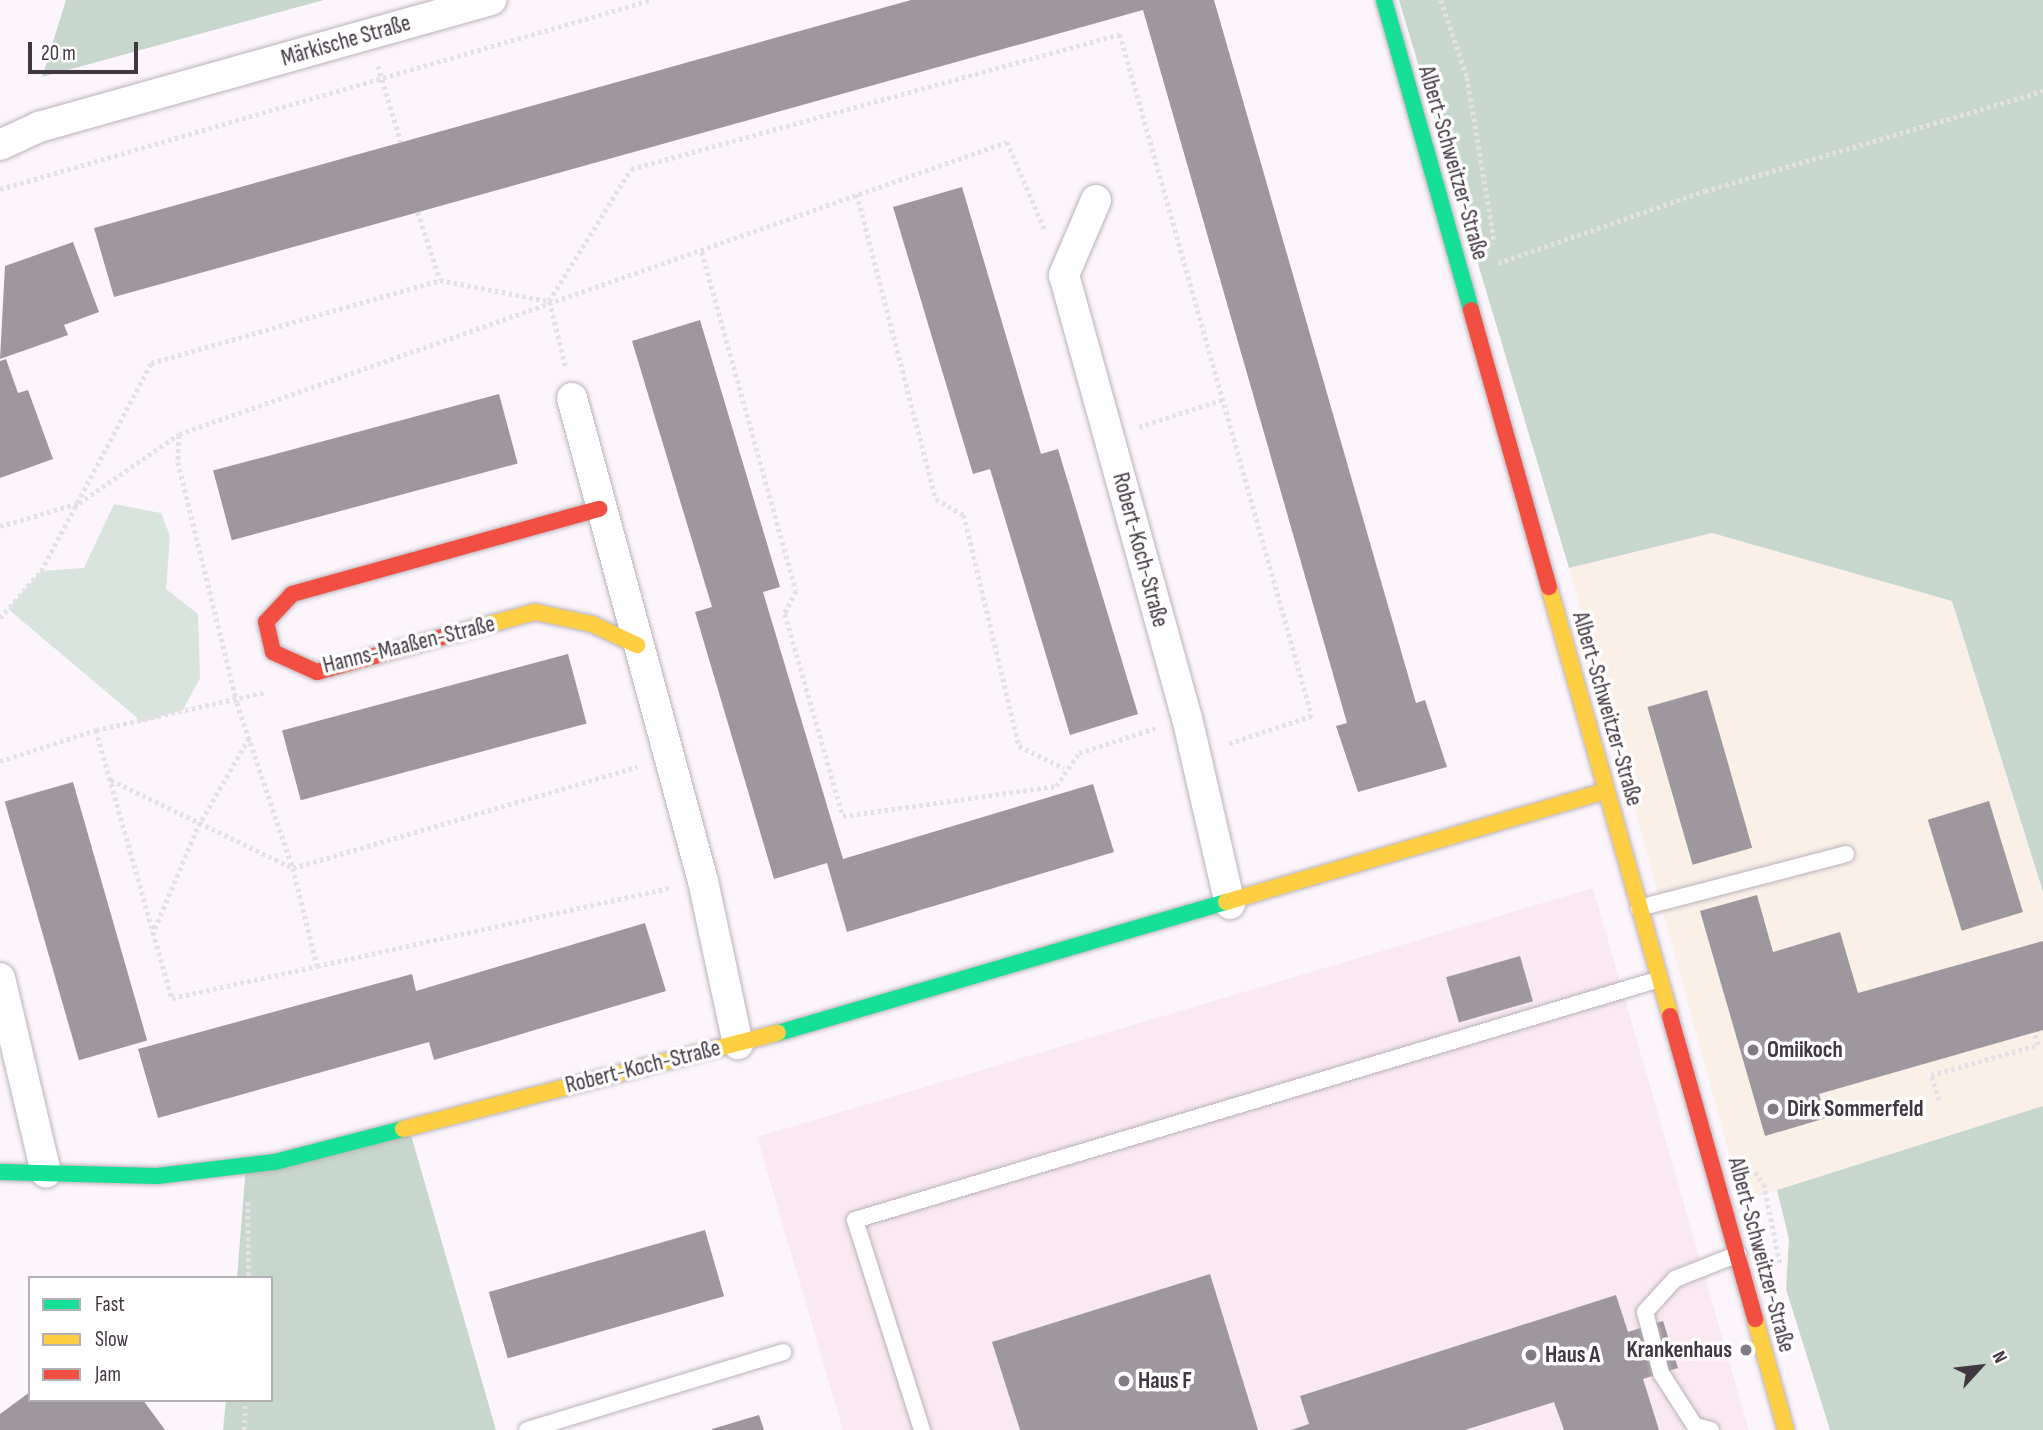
<!DOCTYPE html>
<meta charset="utf-8">
<style>
body{margin:0}
#map{position:relative;width:2043px;height:1430px;overflow:hidden;background:#fcf6fc;font-family:"Sofia Sans Condensed",sans-serif}
div>[style]{position:absolute}
.commercial>*{inset:0;background:#faf0e8}
.medical>*{inset:0;background:#fae9f1}
.green>*{inset:0;background:#dae4de}
.forest>*{inset:0;background:#c7d7cd}
.building>*{inset:0;background:#9e979e;transform-origin:0 0}
.path>*{height:4.5px;margin-top:-2.25px;transform-origin:0;background:repeating-linear-gradient(90deg,#e3e1e3 0 3.5px,transparent 0 7px)}
.roads{filter:drop-shadow(0 0 2px #bab2b9) drop-shadow(0 0 2px #bab2b9)}
.lane>*{height:16px;margin:-8px;padding:0 8px;transform-origin:8px;border-radius:8px;background:#fffeff}
.street>*{height:30px;margin:-15px;padding:0 15px;transform-origin:15px;border-radius:15px;background:#fffeff}
.fast>*{height:16px;margin:-8px;padding:0 8px;transform-origin:8px;border-radius:8px;background:#16e098}
.slow>*{height:16px;margin:-8px;padding:0 8px;transform-origin:8px;border-radius:8px;background:#ffcf43}
.jam>*{height:16px;margin:-8px;padding:0 8px;transform-origin:8px;border-radius:8px;background:#f24e42}
.dots>*{width:19px;height:19px;translate:-50% -50%;box-sizing:border-box;border:4px solid #fff;border-radius:50%}
span{translate:-50% -50%;white-space:nowrap;text-align:center;line-height:1.15;-webkit-text-stroke:7px #fff;paint-order:stroke}
.street-label{font-size:23px;color:#413741}
.poi-label{font-size:23px;color:#413741;font-weight:700}
.left{translate:0 -50%;text-align:left}
.right{translate:-100% -50%;text-align:right}
.legend{position:absolute;left:28px;top:1276px;width:245px;height:126px;box-sizing:border-box;background:#fff;border:2px solid #b3afb3;margin:0;padding:9px 12px;list-style:none;font-size:21px;color:#413741}
.legend li{display:flex;align-items:center;gap:14px;height:35px}
.legend b{width:35px;border:2px solid #b3afb3}
.north{position:absolute;left:1945px;top:1332px;width:70px;height:70px;-webkit-text-stroke:5px #fff;paint-order:stroke;rotate:63deg;font-size:19px;font-weight:700;line-height:28px;text-align:center;color:#413741}
.north::after{content:'';display:block;margin:auto;width:24px;height:32px;background:#413741;clip-path:polygon(50% 0,100% 100%,50% 72%,0 100%)}
.scale{position:absolute;left:28px;top:42px;width:110px;height:32px;box-sizing:border-box;border:4px solid #413741;border-top:0;padding-left:9px;font-size:21px;line-height:24px;white-space:nowrap;color:#413741;-webkit-text-stroke:5px #fff;paint-order:stroke}
</style>
<div id="map">
<div class="commercial">
<i style="clip-path:polygon(1712px 533px,1952px 601px,2043px 892px,2043px 1106px,1742px 1201px,1569px 568px)"></i>
</div>
<div class="medical">
<i style="clip-path:polygon(1593px 888px,1749px 1430px,843px 1430px,757px 1137px)"></i>
</div>
<div class="green">
<i style="clip-path:polygon(114px 504px,161px 513px,170px 536px,166px 589px,198px 614px,200px 678px,183px 710px,142px 722px,8px 609px,41px 571px,84px 568px)"></i>
</div>
<div class="forest">
<i style="clip-path:polygon(66px 0,324px 0,42px 77px)"></i>
<i style="clip-path:polygon(1399px 0,2043px 0,2043px 892px,1952px 601px,1712px 533px,1569px 568px)"></i>
<i style="clip-path:polygon(2043px 1106px,2043px 1430px,1830px 1430px,1786px 1289px,1789px 1239px,1777px 1190px)"></i>
<i style="clip-path:polygon(409px 1128px,496px 1430px,223px 1430px,226px 1400px,271px 1400px,271px 1278px,237px 1278px,246px 1166px)"></i>
</div>
<div class="building">
<i style="clip-path:polygon(911px 0,1214px 0,1416px 703px,1425px 700px,1447px 767px,1358px 792px,1336px 726px,1347px 723px,1143px 10px,114px 297px,94px 228px)"></i>
<i style="clip-path:polygon(962px 187px,1041px 454px,1058px 449px,1138px 714px,1070px 735px,990px 469px,973px 474px,893px 207px)"></i>
<i style="clip-path:polygon(73px 242px,99px 312px,64px 325px,68px 335px,0 359px,5px 266px)"></i>
<i style="clip-path:polygon(700px 320px,780px 587px,763px 592px,843px 859px,1093px 784px,1114px 852px,847px 932px,827px 863px,774px 879px,695px 612px,712px 607px,632px 341px)"></i>
<i style="clip-path:polygon(6px 359px,18px 393px,28px 390px,53px 459px,0 478px,0 361px)"></i>
<i style="left:499px;top:394px;width:72px;height:296px;rotate:75deg"></i>
<i style="left:568px;top:654px;width:72px;height:296px;rotate:75deg"></i>
<i style="left:1707px;top:690px;width:164px;height:62px;rotate:74deg"></i>
<i style="left:73px;top:782px;width:269px;height:71px;rotate:74deg"></i>
<i style="left:1989px;top:801px;width:116px;height:64px;rotate:73deg"></i>
<i style="clip-path:polygon(1757px 895px,1773px 952px,1840px 932px,1858px 993px,2043px 941px,2043px 1030px,1819px 1094px,1826px 1118px,1765px 1136px,1700px 911px)"></i>
<i style="clip-path:polygon(645px 923px,666px 991px,434px 1060px,429px 1042px,158px 1118px,138px 1049px,412px 974px,416px 991px)"></i>
<i style="left:1520px;top:956px;width:47px;height:77px;rotate:74deg"></i>
<i style="left:705px;top:1230px;width:69px;height:225px;rotate:74deg"></i>
<i style="clip-path:polygon(1210px 1274px,1258px 1430px,1020px 1430px,992px 1342px)"></i>
<i style="clip-path:polygon(1616px 1295px,1628px 1332px,1663px 1321px,1678px 1368px,1643px 1379px,1659px 1430px,1564px 1430px,1554px 1402px,1465px 1430px,1291px 1430px,1309px 1424px,1300px 1396px)"></i>
<i style="clip-path:polygon(30px 1392px,30px 1400px,143px 1400px,165px 1430px,0 1430px,0 1414px)"></i>
<i style="clip-path:polygon(759px 1415px,764px 1430px,712px 1430px,712px 1429px)"></i>
</div>
<div class="path">
<i style="left:1441px;top:0;width:81px;rotate:71.3deg"></i>
<i style="left:1467px;top:77px;width:169px;rotate:80.5deg"></i>
<i style="left:378px;top:66px;width:79px;rotate:73.2deg"></i>
<i style="left:0;top:189px;width:678px;rotate:-16.19deg"></i>
<i style="left:857px;top:194px;width:315px;rotate:75.5deg"></i>
<i style="left:936px;top:499px;width:32px;rotate:30deg"></i>
<i style="left:964px;top:515px;width:237px;rotate:76.6deg"></i>
<i style="left:1019px;top:746px;width:50px;rotate:26.1deg"></i>
<i style="left:418px;top:212px;width:71px;rotate:72.1deg"></i>
<i style="left:440px;top:280px;width:110px;rotate:11deg"></i>
<i style="left:702px;top:252px;width:352px;rotate:74.5deg"></i>
<i style="left:796px;top:591px;width:25px;rotate:116deg"></i>
<i style="left:785px;top:614px;width:210px;rotate:74deg"></i>
<i style="left:843px;top:816px;width:215px;rotate:-8deg"></i>
<i style="left:1056px;top:786px;width:40px;rotate:-55.1deg"></i>
<i style="left:1079px;top:753px;width:80px;rotate:-18.2deg"></i>
<i style="left:1498px;top:263px;width:219px;rotate:-19.2deg"></i>
<i style="left:1705px;top:191px;width:352px;rotate:-16.5deg"></i>
<i style="left:565px;top:366px;width:67px;rotate:-103.8deg"></i>
<i style="left:549px;top:301px;width:155px;rotate:-58.2deg"></i>
<i style="left:631px;top:169px;width:507px;rotate:-15.43deg"></i>
<i style="left:1120px;top:34px;width:709px;rotate:74.28deg"></i>
<i style="left:1312px;top:716px;width:91px;rotate:161.4deg"></i>
<i style="left:1139px;top:427px;width:86px;rotate:-18.2deg"></i>
<i style="left:179px;top:435px;width:27px;rotate:92deg"></i>
<i style="left:178px;top:462px;width:248px;rotate:76.2deg"></i>
<i style="left:237px;top:703px;width:174px;rotate:71.3deg"></i>
<i style="left:293px;top:868px;width:101px;rotate:76.2deg"></i>
<i style="left:317px;top:966px;width:362px;rotate:-12.5deg"></i>
<i style="left:0;top:526px;width:82px;rotate:-16.2deg"></i>
<i style="left:79px;top:503px;width:121px;rotate:-34.6deg"></i>
<i style="left:179px;top:434px;width:878px;rotate:-19.43deg"></i>
<i style="left:1007px;top:142px;width:98px;rotate:66.6deg"></i>
<i style="left:0;top:618px;width:62px;rotate:-48.9deg"></i>
<i style="left:41px;top:571px;width:235px;rotate:-62.1deg"></i>
<i style="left:151px;top:363px;width:301px;rotate:-16deg"></i>
<i style="left:96px;top:730px;width:279px;rotate:74.2deg"></i>
<i style="left:172px;top:998px;width:148px;rotate:-12.4deg"></i>
<i style="left:0;top:761px;width:101px;rotate:-17.9deg"></i>
<i style="left:96px;top:730px;width:174px;rotate:-12.6deg"></i>
<i style="left:111px;top:780px;width:202px;rotate:25.8deg"></i>
<i style="left:293px;top:868px;width:359px;rotate:-16.4deg"></i>
<i style="left:152px;top:935px;width:118px;rotate:-67.1deg"></i>
<i style="left:198px;top:826px;width:104px;rotate:-60deg"></i>
<i style="left:1939px;top:1100px;width:26px;rotate:-108deg"></i>
<i style="left:1931px;top:1075px;width:111px;rotate:-15.7deg"></i>
<i style="left:2038px;top:1045px;width:14px;rotate:-107deg"></i>
<i style="left:1755px;top:1172px;width:15px;rotate:53deg"></i>
<i style="left:1764px;top:1184px;width:81px;rotate:78.6deg"></i>
<i style="left:248px;top:1202px;width:76px;rotate:89.2deg"></i>
<i style="left:244px;top:1430px;width:30px;rotate:-88deg"></i>
</div>
<div class="roads">
<div class="lane">
<i style="left:1639px;top:908px;width:214px;rotate:-14.6deg"></i>
<i style="left:527px;top:1430px;width:268px;rotate:-16.9deg"></i>
<i style="left:922px;top:1430px;width:220px;rotate:-107.7deg"></i>
<i style="left:855px;top:1220px;width:840px;rotate:-16.67deg"></i>
<i style="left:1711px;top:1430px;width:16px;rotate:-166deg"></i>
<i style="left:1695px;top:1426px;width:63px;rotate:-122.7deg"></i>
<i style="left:1661px;top:1373px;width:63px;rotate:-104.7deg"></i>
<i style="left:1645px;top:1312px;width:45px;rotate:-47.7deg"></i>
<i style="left:1675px;top:1279px;width:68px;rotate:-21.6deg"></i>
</div>
<div class="street">
<i style="left:0;top:145px;width:43px;rotate:-24.8deg"></i>
<i style="left:39px;top:127px;width:470px;rotate:-15.7deg"></i>
<i style="left:1096px;top:200px;width:82px;rotate:113.1deg"></i>
<i style="left:1064px;top:275px;width:460px;rotate:74.5deg"></i>
<i style="left:1187px;top:718px;width:191px;rotate:77deg"></i>
<i style="left:572px;top:398px;width:500px;rotate:74.83deg"></i>
<i style="left:703px;top:881px;width:167px;rotate:77.9deg"></i>
<i style="left:0;top:978px;width:200px;rotate:76.7deg"></i>
</div>
<div class="fast">
<i style="left:1384px;top:0;width:322px;rotate:74.3deg"></i>
<i style="left:778px;top:1033px;width:467px;rotate:-16.3deg"></i>
<i style="left:0;top:1172px;width:157px;rotate:1.5deg"></i>
<i style="left:157px;top:1176px;width:119px;rotate:-6.8deg"></i>
<i style="left:275px;top:1162px;width:132px;rotate:-14.5deg"></i>
</div>
<div class="slow">
<i style="left:1549px;top:587px;width:446px;rotate:74.2deg"></i>
<i style="left:446px;top:636px;width:92px;rotate:-15.1deg"></i>
<i style="left:535px;top:612px;width:58px;rotate:11.9deg"></i>
<i style="left:592px;top:624px;width:50px;rotate:25deg"></i>
<i style="left:1226px;top:902px;width:396px;rotate:-16.3deg"></i>
<i style="left:403px;top:1129px;width:387px;rotate:-14.4deg"></i>
<i style="left:1755px;top:1319px;width:115px;rotate:74.4deg"></i>
</div>
<div class="jam">
<i style="left:1471px;top:310px;width:288px;rotate:74.3deg"></i>
<i style="left:446px;top:636px;width:134px;rotate:164.4deg"></i>
<i style="left:317px;top:672px;width:48px;rotate:-155.6deg"></i>
<i style="left:273px;top:652px;width:31px;rotate:-103deg"></i>
<i style="left:266px;top:622px;width:38px;rotate:-47deg"></i>
<i style="left:292px;top:594px;width:319px;rotate:-15.5deg"></i>
<i style="left:1670px;top:1016px;width:315px;rotate:74.3deg"></i>
</div>
</div>
<div class="dots">
<i style="left:1753px;top:1050px;background:#827a82"></i>
<i style="left:1773px;top:1109px;background:#827a82"></i>
<i style="left:1746px;top:1350px;background:#827a82"></i>
<i style="left:1531px;top:1355px;background:#827a82"></i>
<i style="left:1124px;top:1381px;background:#827a82"></i>
</div>
<div class="street-label">
<span style="left:346px;top:41px;rotate:-16deg">Märkische Straße</span>
<span style="left:1453px;top:163px;rotate:74deg">Albert-Schweitzer-Straße</span>
<span style="left:1140px;top:550px;rotate:75deg">Robert-Koch-Straße</span>
<span style="left:409px;top:645px;rotate:-14deg">Hanns-Maaßen-Straße</span>
<span style="left:1607px;top:709px;rotate:74deg">Albert-Schweitzer-Straße</span>
<span style="left:643px;top:1067px;rotate:-14deg">Robert-Koch-Straße</span>
<span style="left:1761px;top:1255px;rotate:75deg">Albert-Schweitzer-Straße</span>
</div>
<div class="poi-label">
<span class="left" style="left:1767px;top:1050px">Omiikoch</span>
<span class="left" style="left:1787px;top:1109px">Dirk Sommerfeld</span>
<span class="right" style="left:1732px;top:1350px">Krankenhaus</span>
<span class="left" style="left:1545px;top:1355px">Haus A</span>
<span class="left" style="left:1138px;top:1381px">Haus F</span>
</div>
<ul class="legend">
<li><b style="height:9px;background:#16e098"></b>Fast</li>
<li><b style="height:9px;background:#ffcf43"></b>Slow</li>
<li><b style="height:9px;background:#f24e42"></b>Jam</li>
</ul>
<div class="north">N</div>
<div class="scale">20 m</div>
</div>
